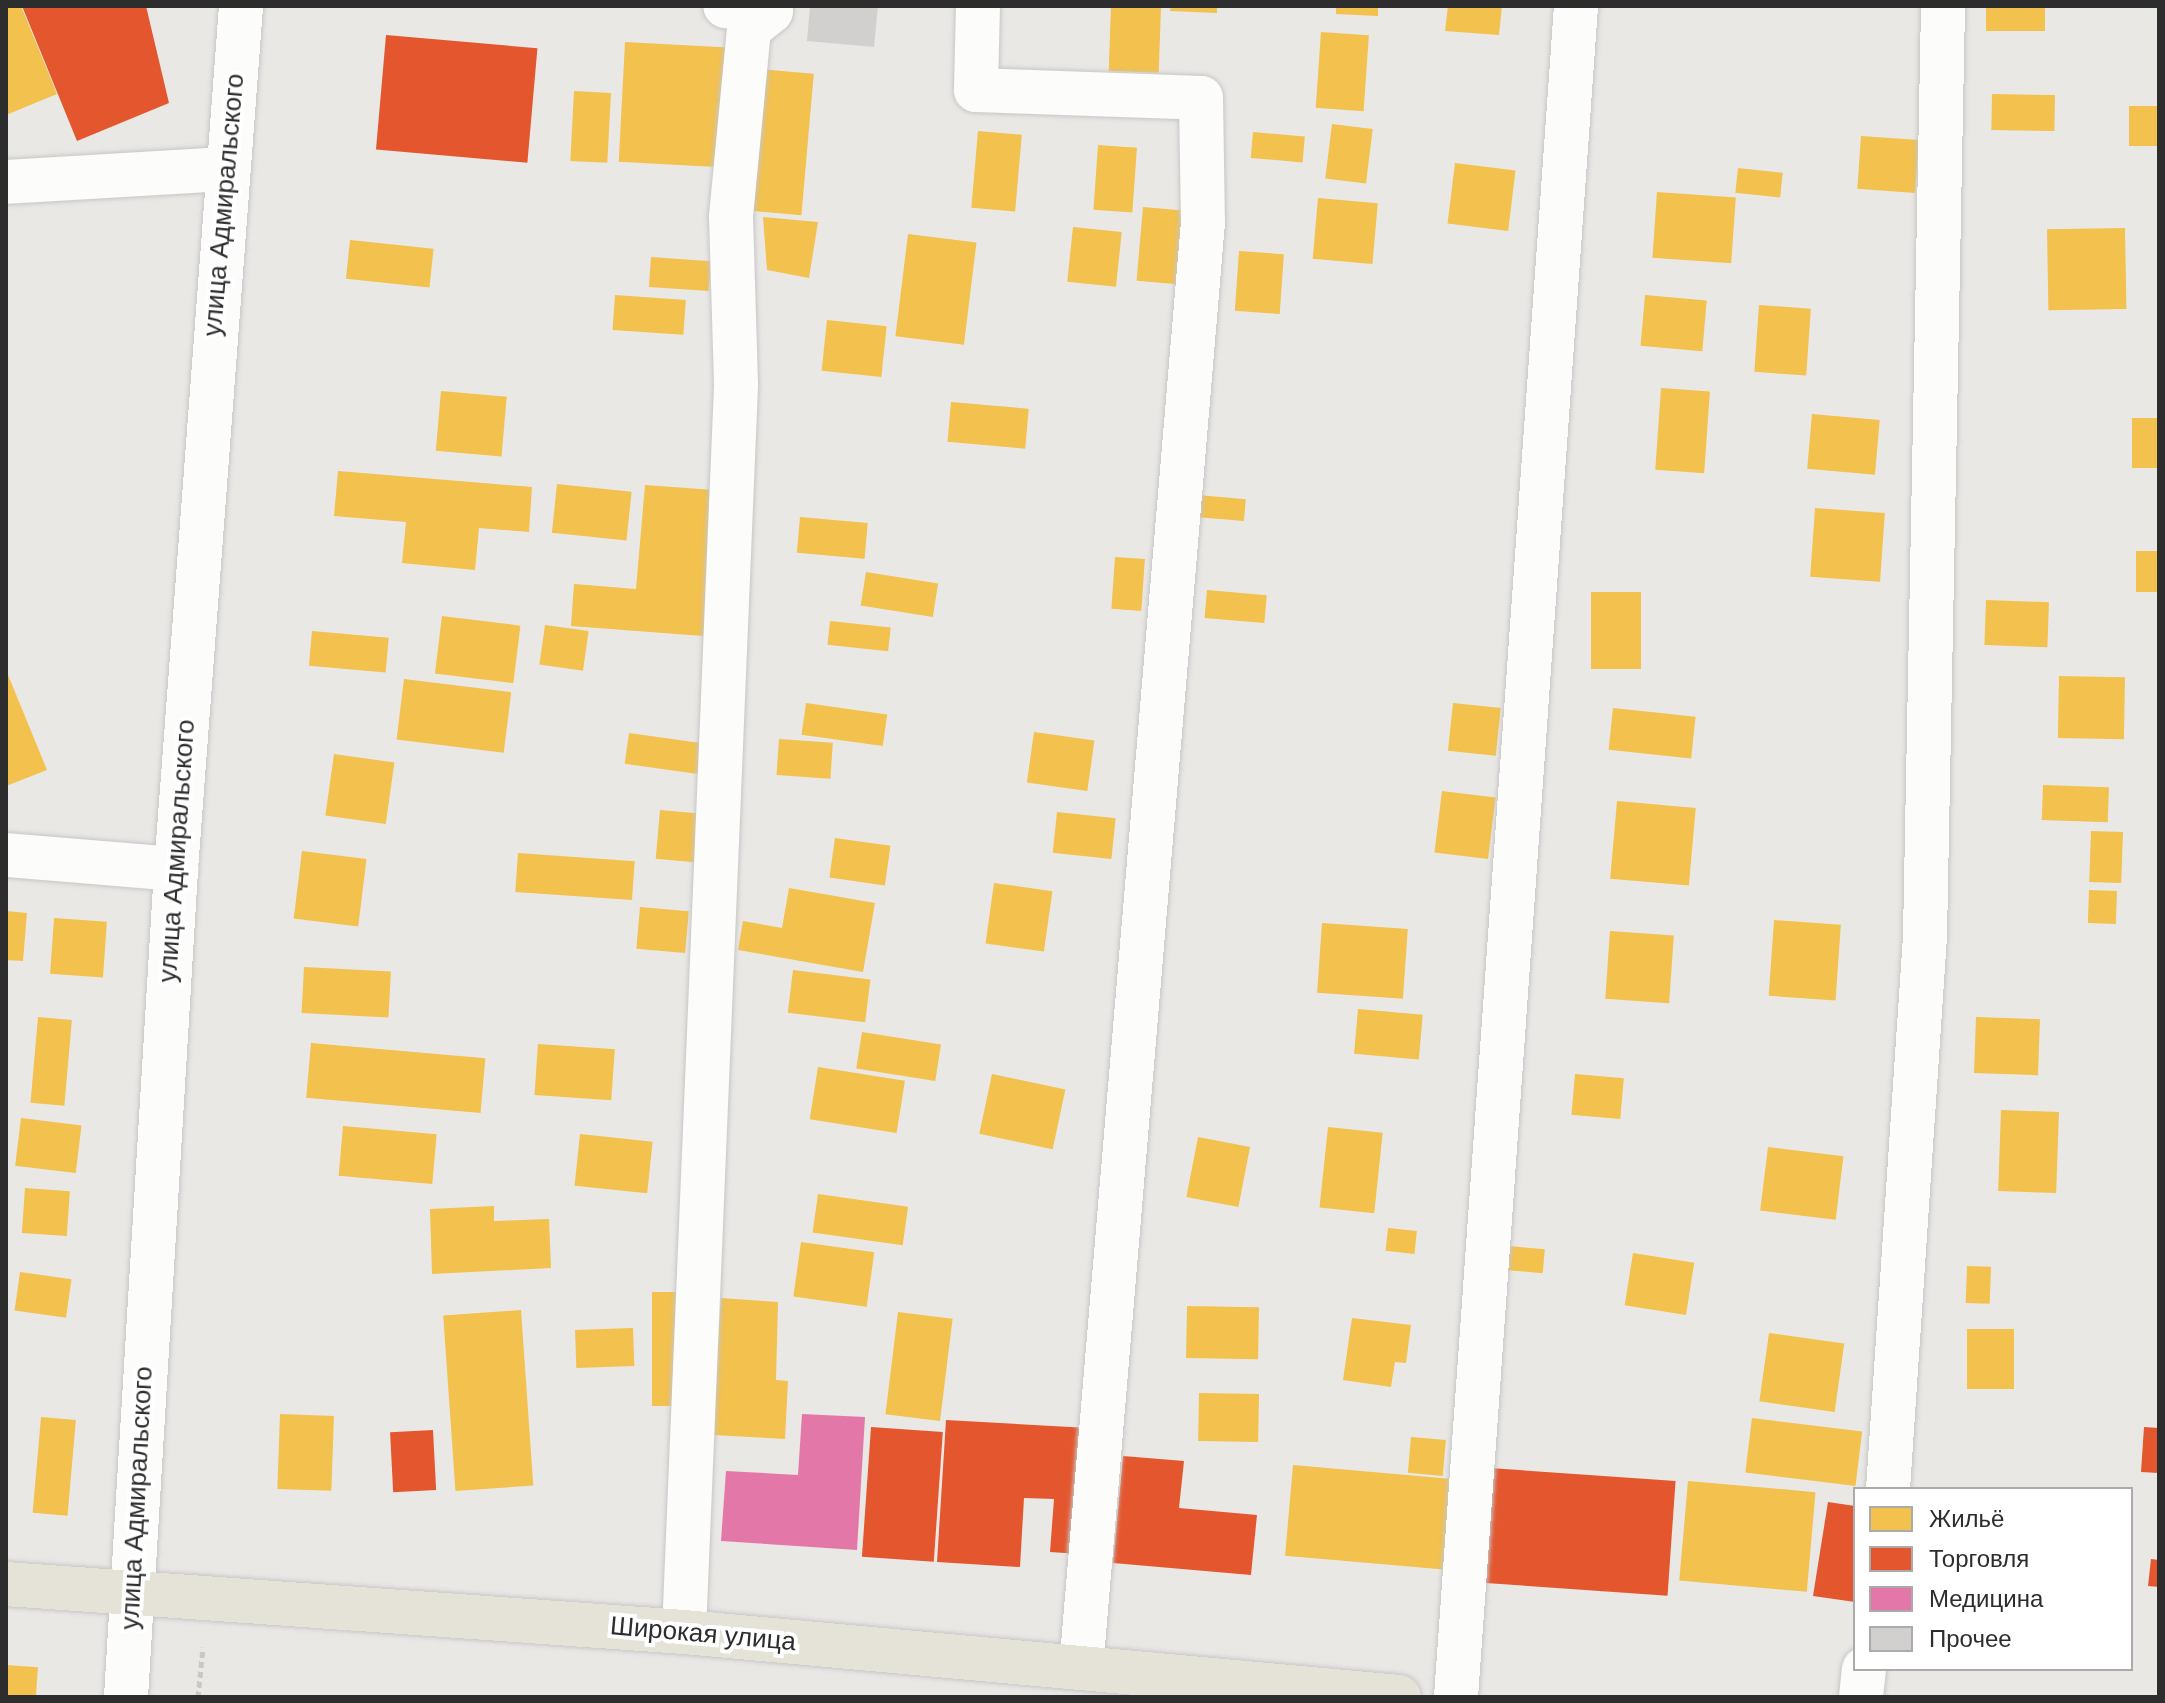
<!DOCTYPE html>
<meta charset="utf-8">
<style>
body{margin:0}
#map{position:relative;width:2165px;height:1703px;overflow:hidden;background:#eae8e5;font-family:Arial,sans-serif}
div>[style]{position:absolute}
.homes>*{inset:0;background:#f2c14e;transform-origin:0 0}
.shops>*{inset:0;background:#e4572e;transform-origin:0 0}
.health>*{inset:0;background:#e377a8}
.building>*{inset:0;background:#d2d0ce}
.path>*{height:5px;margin-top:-2.5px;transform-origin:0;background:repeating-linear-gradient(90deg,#c8c8c8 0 6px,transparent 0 10px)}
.roads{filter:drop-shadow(0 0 2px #c7c6c7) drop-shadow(0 0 2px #c7c6c7)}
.minor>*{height:44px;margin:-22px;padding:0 22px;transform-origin:22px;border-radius:22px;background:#fcfcfb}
.major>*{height:44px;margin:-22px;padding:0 22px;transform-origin:22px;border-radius:22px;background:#e5e2d7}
span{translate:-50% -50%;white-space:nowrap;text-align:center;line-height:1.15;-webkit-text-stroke:8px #fff;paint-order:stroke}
.street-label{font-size:26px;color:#2d2d2d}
.frame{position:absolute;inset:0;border:8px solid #2d2d2d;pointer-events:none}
.legend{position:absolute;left:1853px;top:1487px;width:280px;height:184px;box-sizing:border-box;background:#fff;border:2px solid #ababab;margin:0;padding:10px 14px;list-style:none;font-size:24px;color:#2d2d2d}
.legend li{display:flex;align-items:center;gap:16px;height:40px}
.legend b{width:40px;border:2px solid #ababab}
</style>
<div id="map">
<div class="homes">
<i style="clip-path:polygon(6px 6px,21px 6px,57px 94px,6px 115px)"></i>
<i style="left:1111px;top:6px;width:50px;height:65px;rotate:2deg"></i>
<i style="clip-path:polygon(1171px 6px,1217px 6px,1217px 13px,1170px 11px)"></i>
<i style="clip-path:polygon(1336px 6px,1378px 6px,1378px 16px,1336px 14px)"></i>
<i style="clip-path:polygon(1448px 6px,1502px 6px,1499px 35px,1445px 31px)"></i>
<i style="left:1986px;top:6px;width:59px;height:25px"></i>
<i style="left:1321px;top:32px;width:48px;height:76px;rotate:4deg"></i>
<i style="left:625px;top:42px;width:103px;height:120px;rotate:3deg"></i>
<i style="left:760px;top:69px;width:54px;height:142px;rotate:5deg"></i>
<i style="left:574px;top:91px;width:37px;height:70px;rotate:3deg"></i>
<i style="left:1992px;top:94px;width:63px;height:36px;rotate:1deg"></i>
<i style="left:2129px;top:106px;width:30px;height:40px"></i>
<i style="left:1332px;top:124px;width:41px;height:55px;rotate:7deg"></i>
<i style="left:978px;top:131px;width:44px;height:77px;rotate:5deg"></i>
<i style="left:1253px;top:132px;width:52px;height:26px;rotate:5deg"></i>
<i style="left:1861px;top:136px;width:58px;height:53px;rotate:4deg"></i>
<i style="left:1098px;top:145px;width:39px;height:65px;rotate:4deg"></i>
<i style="left:1455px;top:163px;width:61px;height:61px;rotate:7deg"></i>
<i style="left:1738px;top:168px;width:45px;height:25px;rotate:6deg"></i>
<i style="left:1657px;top:192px;width:79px;height:66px;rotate:4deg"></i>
<i style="left:1318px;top:198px;width:60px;height:61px;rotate:5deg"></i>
<i style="left:1143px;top:207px;width:47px;height:74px;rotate:5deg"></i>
<i style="clip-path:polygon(763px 217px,818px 222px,809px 278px,767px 270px)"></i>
<i style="left:1073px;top:227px;width:49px;height:55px;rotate:6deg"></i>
<i style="left:2125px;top:228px;width:81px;height:78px;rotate:89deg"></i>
<i style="left:908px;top:234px;width:69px;height:103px;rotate:7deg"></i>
<i style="left:350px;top:240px;width:84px;height:39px;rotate:6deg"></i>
<i style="left:1239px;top:251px;width:45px;height:60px;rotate:4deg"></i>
<i style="left:651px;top:257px;width:60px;height:30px;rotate:4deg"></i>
<i style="left:615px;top:295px;width:71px;height:35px;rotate:4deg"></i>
<i style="left:1645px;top:295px;width:62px;height:51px;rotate:5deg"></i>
<i style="left:1759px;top:305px;width:52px;height:67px;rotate:4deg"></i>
<i style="left:827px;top:320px;width:60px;height:51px;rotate:6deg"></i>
<i style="left:1661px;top:388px;width:49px;height:82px;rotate:4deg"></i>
<i style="left:441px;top:391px;width:66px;height:60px;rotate:5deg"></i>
<i style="left:951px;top:402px;width:78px;height:40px;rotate:5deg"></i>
<i style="left:1812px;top:414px;width:68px;height:55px;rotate:5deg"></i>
<i style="left:2159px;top:418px;width:50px;height:27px;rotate:90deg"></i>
<i style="clip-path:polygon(338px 471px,532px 487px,529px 532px,479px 528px,475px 570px,402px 563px,406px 522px,334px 516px)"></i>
<i style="left:557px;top:484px;width:75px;height:49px;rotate:6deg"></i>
<i style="clip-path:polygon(645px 485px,728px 491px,716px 637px,571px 626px,574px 584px,636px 589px)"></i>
<i style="left:1198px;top:495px;width:48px;height:22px;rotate:5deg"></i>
<i style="left:1815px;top:508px;width:70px;height:69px;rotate:4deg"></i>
<i style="left:800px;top:517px;width:68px;height:36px;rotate:5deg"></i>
<i style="left:2136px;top:551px;width:23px;height:41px"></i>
<i style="left:1115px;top:557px;width:30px;height:52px;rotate:4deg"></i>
<i style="left:866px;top:572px;width:73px;height:34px;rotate:9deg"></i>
<i style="left:1207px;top:590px;width:60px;height:28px;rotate:5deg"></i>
<i style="left:1591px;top:592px;width:50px;height:77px"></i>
<i style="left:1986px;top:600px;width:63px;height:45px;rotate:2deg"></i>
<i style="left:442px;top:616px;width:79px;height:58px;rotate:7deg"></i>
<i style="left:830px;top:621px;width:61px;height:24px;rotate:6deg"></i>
<i style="left:545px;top:625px;width:44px;height:40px;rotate:8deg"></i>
<i style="left:312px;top:631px;width:77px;height:35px;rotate:5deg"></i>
<i style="clip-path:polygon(6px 670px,47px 770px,6px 786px)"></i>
<i style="left:2059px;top:676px;width:66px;height:62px;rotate:1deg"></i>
<i style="left:404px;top:679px;width:108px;height:61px;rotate:7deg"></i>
<i style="left:806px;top:703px;width:82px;height:32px;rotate:8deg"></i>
<i style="left:1453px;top:703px;width:48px;height:48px;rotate:6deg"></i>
<i style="left:1613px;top:708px;width:83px;height:42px;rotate:6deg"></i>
<i style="left:1034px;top:732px;width:61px;height:51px;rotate:8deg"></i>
<i style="left:629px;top:733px;width:74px;height:31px;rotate:8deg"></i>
<i style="left:779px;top:739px;width:54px;height:36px;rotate:4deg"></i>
<i style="left:334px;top:754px;width:61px;height:62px;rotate:8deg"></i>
<i style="left:2043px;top:785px;width:66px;height:35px;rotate:2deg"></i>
<i style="left:1442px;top:791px;width:54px;height:62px;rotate:7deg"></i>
<i style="left:1617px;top:801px;width:79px;height:78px;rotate:5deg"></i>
<i style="left:660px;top:810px;width:42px;height:49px;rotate:5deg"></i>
<i style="left:1057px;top:812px;width:59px;height:41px;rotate:6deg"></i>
<i style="left:2091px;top:831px;width:32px;height:51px;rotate:2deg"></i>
<i style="left:835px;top:838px;width:56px;height:40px;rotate:8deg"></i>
<i style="left:302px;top:851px;width:65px;height:68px;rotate:7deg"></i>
<i style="left:518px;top:853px;width:117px;height:39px;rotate:4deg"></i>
<i style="left:994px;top:883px;width:59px;height:61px;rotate:8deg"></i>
<i style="clip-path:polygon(789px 888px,875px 903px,863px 972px,738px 950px,743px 921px,782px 928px)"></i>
<i style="left:2089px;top:890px;width:28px;height:33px;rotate:2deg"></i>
<i style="left:640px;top:907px;width:49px;height:42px;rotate:5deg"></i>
<i style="clip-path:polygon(6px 911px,27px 913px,23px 961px,6px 960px)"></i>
<i style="left:54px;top:918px;width:53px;height:56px;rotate:4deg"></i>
<i style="left:1774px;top:920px;width:67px;height:76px;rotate:4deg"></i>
<i style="left:1322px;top:923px;width:86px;height:70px;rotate:4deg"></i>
<i style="left:1610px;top:931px;width:64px;height:68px;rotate:4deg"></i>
<i style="left:304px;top:967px;width:87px;height:46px;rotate:3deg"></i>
<i style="left:793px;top:970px;width:78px;height:43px;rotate:7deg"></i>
<i style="left:1358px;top:1009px;width:65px;height:45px;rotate:5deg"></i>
<i style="left:38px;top:1017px;width:34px;height:86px;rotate:5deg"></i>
<i style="left:1976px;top:1017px;width:64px;height:56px;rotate:2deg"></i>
<i style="left:862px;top:1032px;width:80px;height:37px;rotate:9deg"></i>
<i style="left:311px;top:1043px;width:175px;height:55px;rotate:5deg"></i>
<i style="left:538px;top:1044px;width:77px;height:51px;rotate:4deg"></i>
<i style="left:818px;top:1067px;width:88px;height:53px;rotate:9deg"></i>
<i style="left:992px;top:1074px;width:75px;height:61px;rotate:12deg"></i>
<i style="left:1575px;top:1074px;width:49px;height:41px;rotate:5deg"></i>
<i style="left:2001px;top:1110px;width:58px;height:81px;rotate:2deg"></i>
<i style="left:21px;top:1118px;width:61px;height:48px;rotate:7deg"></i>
<i style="left:343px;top:1126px;width:94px;height:50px;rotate:5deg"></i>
<i style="left:1328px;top:1127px;width:55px;height:81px;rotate:6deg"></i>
<i style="left:580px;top:1134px;width:73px;height:52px;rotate:6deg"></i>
<i style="left:1198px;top:1137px;width:53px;height:61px;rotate:11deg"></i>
<i style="left:1768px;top:1147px;width:76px;height:64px;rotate:7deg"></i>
<i style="left:25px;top:1188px;width:45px;height:45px;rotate:4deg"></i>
<i style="left:818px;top:1194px;width:91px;height:39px;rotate:8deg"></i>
<i style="clip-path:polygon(494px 1206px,494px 1221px,549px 1219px,551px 1268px,432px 1274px,430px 1209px)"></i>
<i style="left:1388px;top:1228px;width:29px;height:23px;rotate:6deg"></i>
<i style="left:801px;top:1242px;width:74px;height:55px;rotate:8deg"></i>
<i style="left:1496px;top:1245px;width:49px;height:24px;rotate:5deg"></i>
<i style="left:1633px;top:1253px;width:62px;height:53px;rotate:9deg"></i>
<i style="left:1967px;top:1266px;width:24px;height:37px;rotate:2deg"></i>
<i style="left:20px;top:1272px;width:52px;height:39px;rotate:8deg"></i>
<i style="left:652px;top:1292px;width:32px;height:114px"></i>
<i style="clip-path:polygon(721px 1298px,778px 1302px,776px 1380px,788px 1381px,785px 1439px,712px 1435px)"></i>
<i style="left:1187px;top:1306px;width:72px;height:52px;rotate:1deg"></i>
<i style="left:521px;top:1310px;width:176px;height:78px;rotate:86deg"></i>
<i style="left:898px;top:1312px;width:55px;height:103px;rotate:7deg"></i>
<i style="clip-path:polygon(1352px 1318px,1411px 1325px,1406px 1363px,1395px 1362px,1391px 1387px,1343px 1380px)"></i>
<i style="left:633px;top:1328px;width:38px;height:58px;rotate:88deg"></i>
<i style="left:1967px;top:1329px;width:47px;height:60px"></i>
<i style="left:1769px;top:1333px;width:76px;height:69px;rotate:8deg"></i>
<i style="left:1199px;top:1393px;width:60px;height:48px;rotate:1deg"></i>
<i style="left:280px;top:1414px;width:54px;height:75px;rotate:2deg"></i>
<i style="left:41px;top:1417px;width:35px;height:96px;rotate:5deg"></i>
<i style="left:1752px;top:1418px;width:111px;height:55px;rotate:7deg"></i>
<i style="left:1411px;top:1437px;width:35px;height:36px;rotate:5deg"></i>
<i style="left:1293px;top:1465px;width:168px;height:91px;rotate:5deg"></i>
<i style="left:1688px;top:1481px;width:128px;height:100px;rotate:5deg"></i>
<i style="left:6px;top:1665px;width:32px;height:32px;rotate:4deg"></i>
</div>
<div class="shops">
<i style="clip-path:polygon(22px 6px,146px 6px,169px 103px,77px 141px)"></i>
<i style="left:386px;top:35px;width:152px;height:115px;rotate:5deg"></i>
<i style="clip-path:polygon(946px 1420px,1088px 1428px,1080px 1554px,1050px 1552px,1054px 1499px,1024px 1498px,1020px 1567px,937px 1562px)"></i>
<i style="left:871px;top:1427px;width:72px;height:130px;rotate:4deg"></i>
<i style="clip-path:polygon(2144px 1427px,2159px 1428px,2159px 1473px,2141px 1472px)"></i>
<i style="left:433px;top:1430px;width:60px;height:43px;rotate:87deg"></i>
<i style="clip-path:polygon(1123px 1456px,1184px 1461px,1179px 1508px,1257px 1515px,1251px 1575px,1113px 1563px)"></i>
<i style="left:1490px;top:1468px;width:186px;height:115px;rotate:4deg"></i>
<i style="clip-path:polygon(1828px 1502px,1855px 1506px,1855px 1602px,1813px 1596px)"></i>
<i style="clip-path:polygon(2151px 1559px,2159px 1560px,2159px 1587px,2148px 1586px)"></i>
</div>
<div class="health">
<i style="clip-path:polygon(802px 1414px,865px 1417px,857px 1550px,721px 1541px,726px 1471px,798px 1475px)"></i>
</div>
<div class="building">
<i style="clip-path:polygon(810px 6px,878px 6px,874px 47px,807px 41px)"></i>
</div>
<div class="path">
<i style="left:198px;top:1697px;width:50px;rotate:-84.3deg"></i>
</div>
<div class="roads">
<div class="minor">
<i style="left:978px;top:6px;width:84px;rotate:91.4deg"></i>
<i style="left:976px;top:90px;width:225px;rotate:2deg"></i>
<i style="left:1201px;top:98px;width:124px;rotate:89.1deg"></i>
<i style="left:1203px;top:222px;width:1451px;rotate:94.82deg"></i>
<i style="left:6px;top:182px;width:219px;rotate:-3.4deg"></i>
<i style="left:6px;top:855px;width:171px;rotate:4.7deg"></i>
<i style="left:1888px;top:1489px;width:554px;rotate:-86.17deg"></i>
<i style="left:1925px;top:936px;width:930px;rotate:-88.89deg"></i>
<i style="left:684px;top:1632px;width:1249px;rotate:-87.61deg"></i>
<i style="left:736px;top:384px;width:168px;rotate:-91.7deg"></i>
<i style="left:731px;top:216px;width:188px;rotate:-84.5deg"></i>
<i style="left:749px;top:29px;width:28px;rotate:-39deg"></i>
<i style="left:771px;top:11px;width:46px;rotate:-173.8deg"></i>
<i style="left:126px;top:1697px;width:830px;rotate:-86.54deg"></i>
<i style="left:176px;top:869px;width:865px;rotate:-85.69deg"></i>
<i style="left:1456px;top:1697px;width:1695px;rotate:-85.94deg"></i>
<i style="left:1861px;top:1697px;width:28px;rotate:-84deg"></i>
</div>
<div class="major">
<i style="left:6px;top:1584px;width:680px;rotate:4.05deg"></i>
<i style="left:684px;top:1632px;width:718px;rotate:5.19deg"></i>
</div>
</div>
<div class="street-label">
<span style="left:224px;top:205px;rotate:-85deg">улица Адмиральского</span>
<span style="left:177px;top:851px;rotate:-86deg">улица Адмиральского</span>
<span style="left:137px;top:1498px;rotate:-87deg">улица Адмиральского</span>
<span style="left:703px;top:1634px;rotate:5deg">Широкая улица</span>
</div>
<div class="frame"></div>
<ul class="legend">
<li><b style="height:22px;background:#f2c14e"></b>Жильё</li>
<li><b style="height:22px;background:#e4572e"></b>Торговля</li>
<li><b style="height:22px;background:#e377a8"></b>Медицина</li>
<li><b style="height:22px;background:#d2d0ce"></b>Прочее</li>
</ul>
</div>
